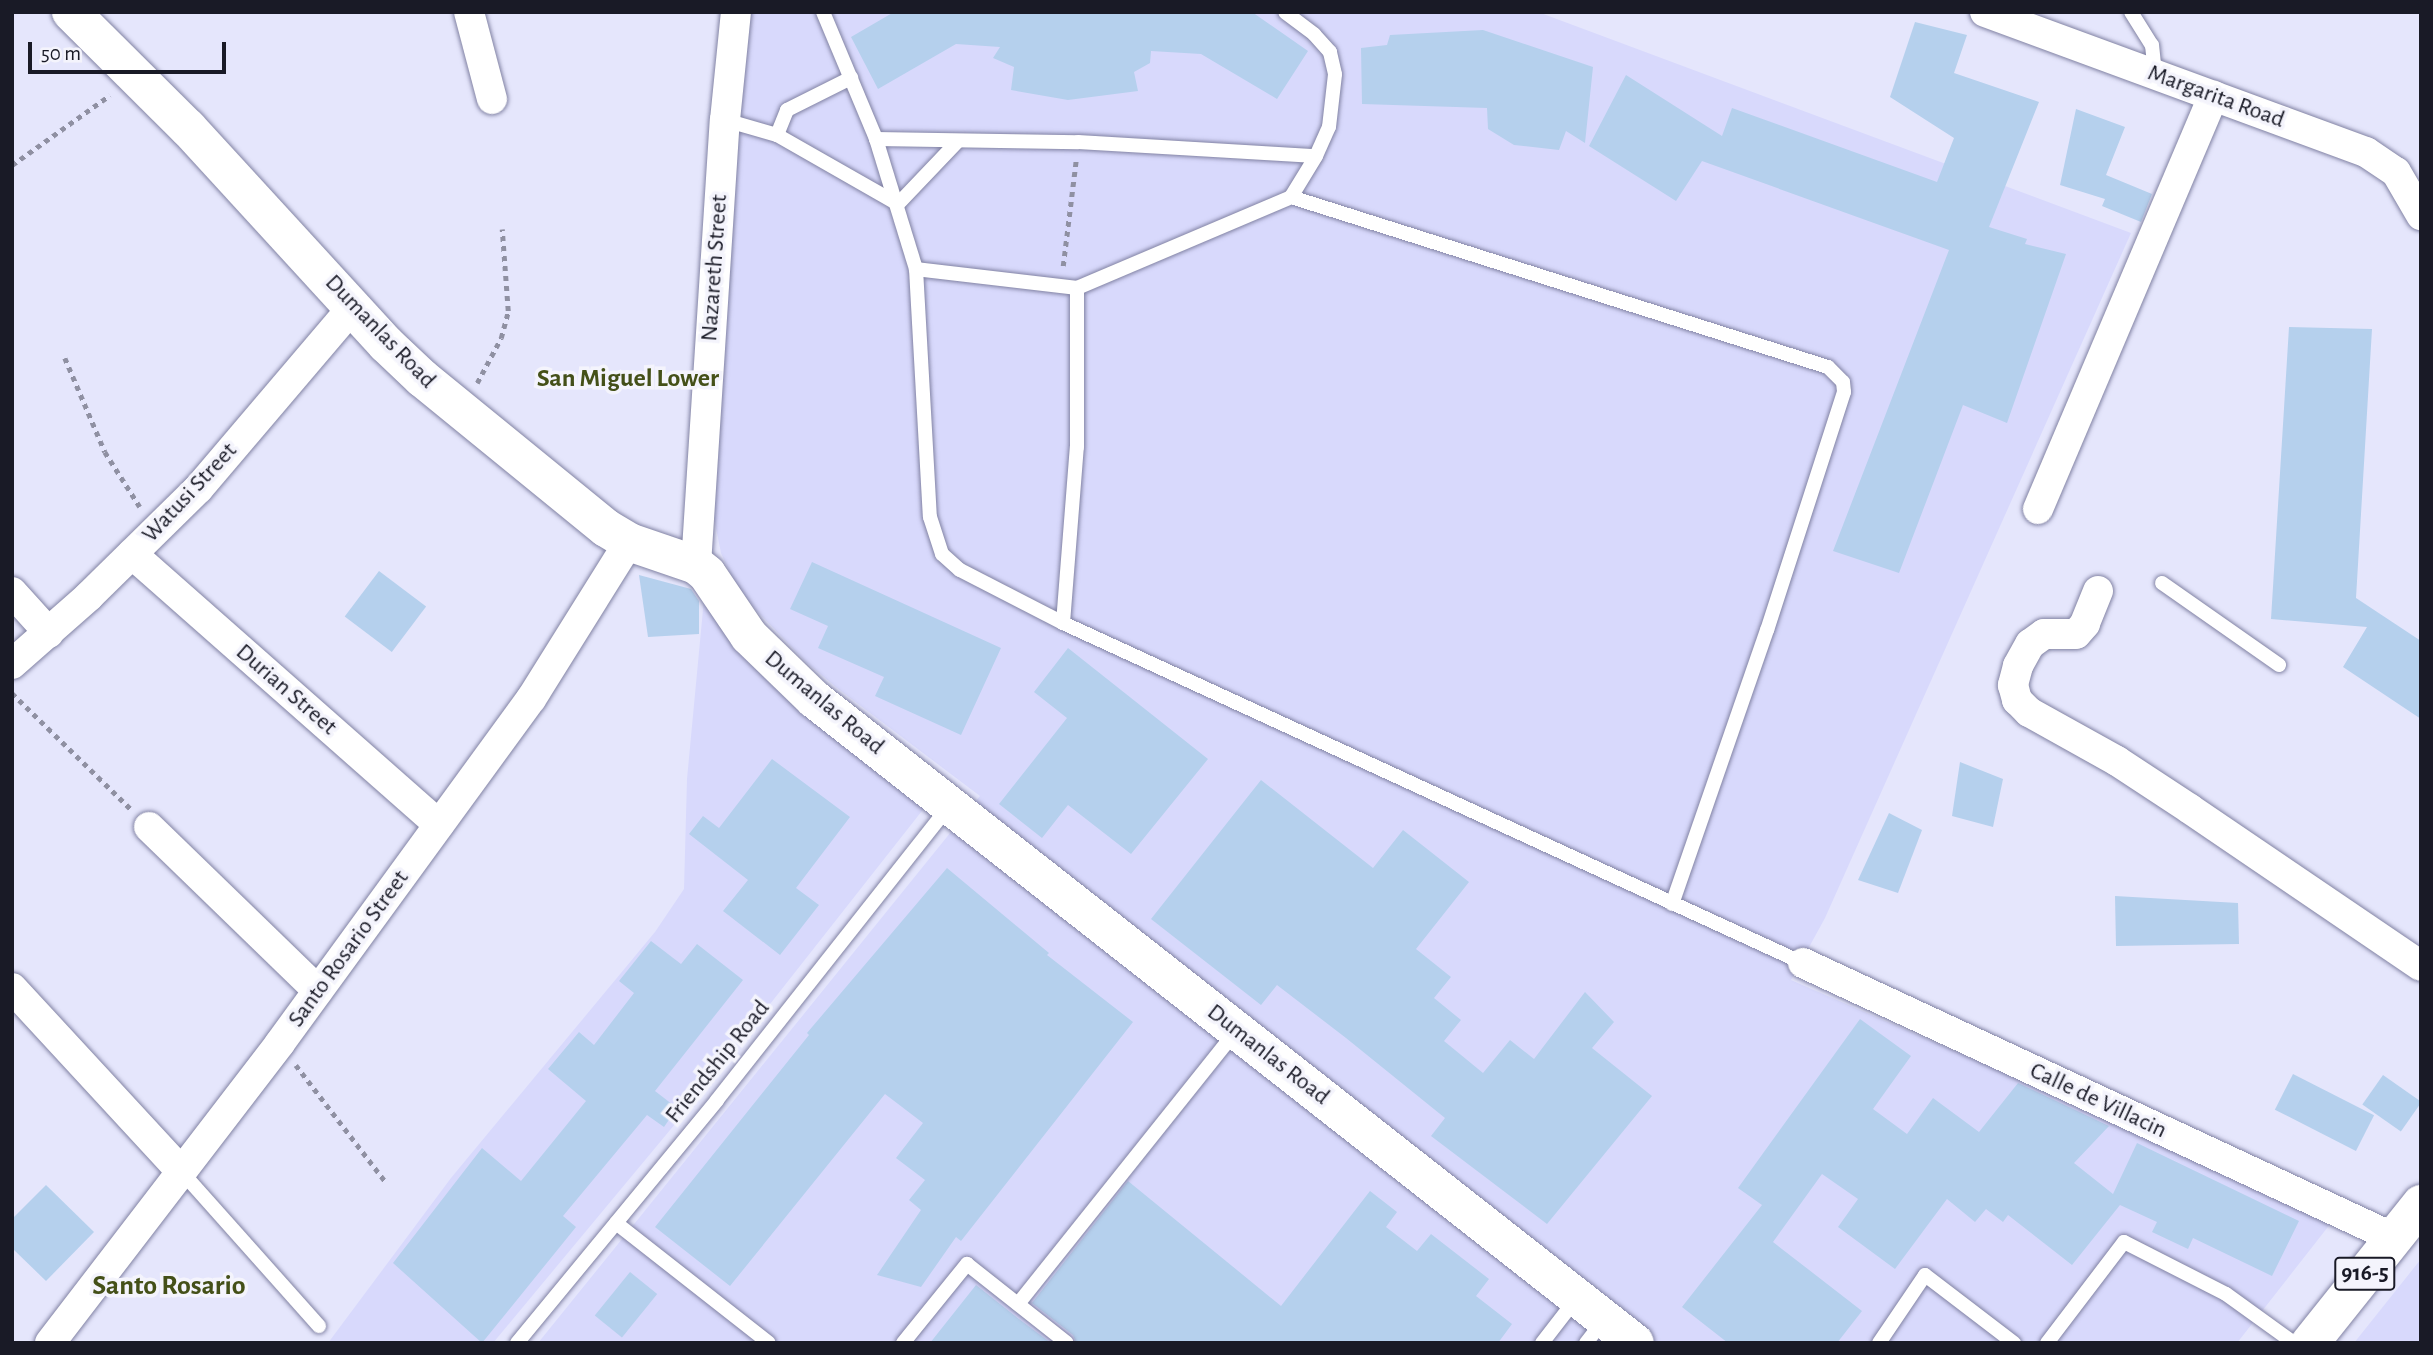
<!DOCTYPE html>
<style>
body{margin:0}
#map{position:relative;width:2433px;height:1355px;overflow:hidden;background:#e5e6fc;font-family:"Alegreya Sans",sans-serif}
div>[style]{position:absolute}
.built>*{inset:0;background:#d8d9fc}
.building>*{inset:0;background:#b5d0ed;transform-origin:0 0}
.path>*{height:4.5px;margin-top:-2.25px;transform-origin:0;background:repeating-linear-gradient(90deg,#8f90a2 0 5px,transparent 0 10px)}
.roads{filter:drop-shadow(0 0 2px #8182a3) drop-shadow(0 0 2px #8182a3)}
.service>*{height:14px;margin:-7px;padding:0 7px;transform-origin:7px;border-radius:7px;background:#fff}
.minor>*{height:30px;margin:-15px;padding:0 15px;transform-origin:15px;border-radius:15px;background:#fff}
.secondary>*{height:38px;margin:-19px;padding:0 19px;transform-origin:19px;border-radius:19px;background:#fff}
.primary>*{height:38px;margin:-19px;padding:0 19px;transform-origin:19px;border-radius:19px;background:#fff}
span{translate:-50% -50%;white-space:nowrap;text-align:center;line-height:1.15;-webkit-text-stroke:7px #f4f4fc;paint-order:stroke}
.shield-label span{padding:2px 5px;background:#f4f4fc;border:2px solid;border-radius:5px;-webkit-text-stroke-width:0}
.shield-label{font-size:23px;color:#191a26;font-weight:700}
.street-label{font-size:24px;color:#191a26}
.neighbourhood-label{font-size:26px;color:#445018;font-weight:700}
.quarter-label{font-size:28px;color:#445018;font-weight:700}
.frame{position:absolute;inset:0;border:14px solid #191a26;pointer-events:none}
.scale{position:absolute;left:28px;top:42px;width:198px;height:32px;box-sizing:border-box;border:4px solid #191a26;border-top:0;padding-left:9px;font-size:21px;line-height:24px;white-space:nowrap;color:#191a26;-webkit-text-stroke:5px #f4f4fc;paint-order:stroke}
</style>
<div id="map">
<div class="built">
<i style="clip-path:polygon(750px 12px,1538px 12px,2131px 233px,1825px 918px,1791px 980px,2014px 1077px,2331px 1223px,2237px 1343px,538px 1343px,980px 796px,837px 688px,806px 662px,754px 608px,735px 584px,721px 553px,714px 518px,728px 210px)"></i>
<i style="clip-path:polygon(704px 599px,925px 807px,685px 1112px,493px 1343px,328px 1343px,451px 1178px,655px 932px,684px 889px,687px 779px)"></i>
<i style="clip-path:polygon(2421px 1259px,2421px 1343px,2354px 1343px)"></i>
</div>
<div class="building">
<i style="clip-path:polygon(894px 12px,1252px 12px,1308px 51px,1277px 99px,1201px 54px,1151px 51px,1150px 63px,1134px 72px,1138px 91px,1068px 100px,1011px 90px,1014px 67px,993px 58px,1000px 47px,956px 44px,878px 89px,851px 37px)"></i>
<i style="clip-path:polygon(1915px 22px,1967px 35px,1954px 73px,2039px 102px,1989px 227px,2027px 239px,2025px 244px,2066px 254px,2007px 423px,1963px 405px,1899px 573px,1833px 551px,1949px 250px,1702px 161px,1676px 201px,1589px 146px,1626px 75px,1722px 136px,1732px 108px,1937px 182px,1954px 138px,1890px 97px)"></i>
<i style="clip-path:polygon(1483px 30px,1593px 67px,1585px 143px,1566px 131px,1559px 150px,1514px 145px,1488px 129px,1487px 108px,1362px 104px,1361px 48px,1387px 45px,1390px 35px)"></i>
<i style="clip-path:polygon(2076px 109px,2125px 127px,2106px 175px,2152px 194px,2141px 222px,2102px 206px,2105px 199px,2060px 185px)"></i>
<i style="clip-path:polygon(2289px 327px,2372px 329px,2356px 598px,2421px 641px,2421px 719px,2343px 667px,2367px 627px,2271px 619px)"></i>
<i style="clip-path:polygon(812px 562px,1001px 648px,961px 735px,875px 696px,884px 677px,818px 648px,828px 626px,790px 609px)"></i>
<i style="left:379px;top:571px;width:59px;height:57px;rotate:37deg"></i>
<i style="clip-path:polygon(639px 575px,691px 589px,699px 601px,699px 634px,648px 637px)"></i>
<i style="clip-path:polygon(1068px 648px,1208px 759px,1131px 854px,1068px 805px,1042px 838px,999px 804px,1067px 718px,1034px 692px)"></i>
<i style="clip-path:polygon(772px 759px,850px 817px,796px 888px,819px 905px,780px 955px,723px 911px,748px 880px,689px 834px,703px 816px,719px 828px)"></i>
<i style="clip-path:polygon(1960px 762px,2003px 779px,1993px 827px,1952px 816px)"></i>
<i style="clip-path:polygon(1261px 780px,1373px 868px,1403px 830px,1469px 882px,1416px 949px,1451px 977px,1434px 998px,1461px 1020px,1444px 1041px,1483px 1073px,1510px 1040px,1534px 1059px,1585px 992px,1614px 1022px,1592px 1048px,1652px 1096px,1547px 1224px,1431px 1136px,1445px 1118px,1346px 1038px,1277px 985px,1261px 1005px,1151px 919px)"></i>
<i style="clip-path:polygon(1889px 813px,1922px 830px,1898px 893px,1858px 880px)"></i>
<i style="clip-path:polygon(947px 868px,1049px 953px,1047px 955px,1133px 1022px,961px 1241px,956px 1237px,921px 1287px,877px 1275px,921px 1210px,909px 1200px,925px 1180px,896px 1158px,923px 1123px,885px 1094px,730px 1286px,655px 1227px,809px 1035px,807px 1033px)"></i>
<i style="clip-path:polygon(2115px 896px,2238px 903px,2239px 944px,2116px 946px)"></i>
<i style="clip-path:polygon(651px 941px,681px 964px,697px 944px,743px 980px,655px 1091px,677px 1108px,664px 1127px,647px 1115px,563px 1216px,576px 1227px,482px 1343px,393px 1263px,482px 1148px,521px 1181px,586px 1101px,548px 1069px,579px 1032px,594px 1045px,634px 993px,619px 981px)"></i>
<i style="clip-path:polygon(1860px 1019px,1911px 1056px,1873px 1109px,1907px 1134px,1933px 1098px,1979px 1132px,2018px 1083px,2109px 1126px,2074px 1163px,2113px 1194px,2137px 1143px,2299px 1221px,2272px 1276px,2193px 1238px,2188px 1249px,2152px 1232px,2157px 1222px,2120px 1205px,2072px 1265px,2008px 1215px,2003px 1222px,1986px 1209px,1975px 1222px,1947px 1199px,1895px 1269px,1838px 1227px,1858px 1199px,1822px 1174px,1773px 1242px,1862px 1311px,1837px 1343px,1728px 1343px,1682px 1307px,1762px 1205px,1738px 1188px)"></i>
<i style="left:2293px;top:1074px;width:91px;height:40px;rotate:27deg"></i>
<i style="left:2383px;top:1075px;width:47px;height:36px;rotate:35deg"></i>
<i style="clip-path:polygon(1128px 1181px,1281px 1306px,1370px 1191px,1397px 1212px,1386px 1227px,1417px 1251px,1431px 1234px,1489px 1279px,1476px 1296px,1512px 1324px,1498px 1343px,1076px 1343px,1073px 1335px,1032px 1303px)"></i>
<i style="clip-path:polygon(46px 1185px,94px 1232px,46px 1281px,12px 1248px,12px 1219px)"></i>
<i style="left:630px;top:1272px;width:35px;height:56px;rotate:39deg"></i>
<i style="clip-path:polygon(976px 1285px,1019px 1319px,1051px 1343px,930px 1343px)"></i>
</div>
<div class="path">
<i style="left:12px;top:165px;width:120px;rotate:-35.5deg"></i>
<i style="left:1063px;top:266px;width:107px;rotate:-83deg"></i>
<i style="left:65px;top:358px;width:102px;rotate:66.9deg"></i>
<i style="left:105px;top:452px;width:65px;rotate:57.5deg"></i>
<i style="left:477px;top:383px;width:51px;rotate:-61.9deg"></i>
<i style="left:501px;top:338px;width:28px;rotate:-75deg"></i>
<i style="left:508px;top:311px;width:82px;rotate:-94.2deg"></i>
<i style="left:12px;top:693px;width:166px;rotate:44.3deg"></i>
<i style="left:296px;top:1065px;width:146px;rotate:52.5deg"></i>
</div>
<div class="roads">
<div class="service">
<i style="left:823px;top:12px;width:138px;rotate:67.3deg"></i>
<i style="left:876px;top:139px;width:136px;rotate:72.9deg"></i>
<i style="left:916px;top:269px;width:248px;rotate:86.8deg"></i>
<i style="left:930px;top:517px;width:39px;rotate:72deg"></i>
<i style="left:942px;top:554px;width:24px;rotate:42deg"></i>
<i style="left:960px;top:570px;width:116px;rotate:27.2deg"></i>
<i style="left:1063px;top:623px;width:814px;rotate:24.68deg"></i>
<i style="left:2131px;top:12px;width:39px;rotate:58deg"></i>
<i style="left:2152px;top:45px;width:29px;rotate:84deg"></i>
<i style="left:725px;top:120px;width:54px;rotate:16.1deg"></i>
<i style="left:777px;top:135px;width:139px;rotate:29.7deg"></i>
<i style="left:898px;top:204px;width:86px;rotate:-46.4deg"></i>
<i style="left:777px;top:135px;width:27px;rotate:-68deg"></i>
<i style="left:787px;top:110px;width:72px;rotate:-26.6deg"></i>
<i style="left:876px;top:139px;width:202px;rotate:0.9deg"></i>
<i style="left:1078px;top:142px;width:238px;rotate:3.4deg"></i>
<i style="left:1291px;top:197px;width:563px;rotate:17.57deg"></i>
<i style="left:1828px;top:367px;width:21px;rotate:45deg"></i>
<i style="left:1843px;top:382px;width:10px;rotate:84deg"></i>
<i style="left:1844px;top:392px;width:250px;rotate:107.9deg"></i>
<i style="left:1767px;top:630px;width:290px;rotate:109.1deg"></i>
<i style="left:916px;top:269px;width:162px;rotate:6.7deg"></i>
<i style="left:1077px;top:288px;width:233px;rotate:-23deg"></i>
<i style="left:1291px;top:197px;width:48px;rotate:-58.6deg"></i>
<i style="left:1316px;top:156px;width:32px;rotate:-66deg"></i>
<i style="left:1329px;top:127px;width:53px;rotate:-83.5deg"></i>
<i style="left:1335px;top:74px;width:23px;rotate:-103deg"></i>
<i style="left:1330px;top:52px;width:24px;rotate:-132deg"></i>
<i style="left:1314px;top:34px;width:36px;rotate:-143deg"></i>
<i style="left:2162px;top:583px;width:143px;rotate:35deg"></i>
<i style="left:1063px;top:623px;width:177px;rotate:-85.5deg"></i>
<i style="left:1077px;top:447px;width:159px;rotate:-90deg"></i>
<i style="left:180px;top:1170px;width:209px;rotate:48.3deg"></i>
<i style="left:616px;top:1223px;width:194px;rotate:38.1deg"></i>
<i style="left:1018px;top:1304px;width:349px;rotate:-51.4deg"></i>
<i style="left:517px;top:1343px;width:315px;rotate:-50.5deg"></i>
<i style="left:717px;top:1100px;width:373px;rotate:-51.7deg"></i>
<i style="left:903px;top:1343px;width:102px;rotate:-51deg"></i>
<i style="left:967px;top:1264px;width:127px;rotate:38.3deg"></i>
<i style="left:1542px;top:1343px;width:56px;rotate:-52.3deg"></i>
<i style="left:1586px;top:1343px;width:31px;rotate:-52deg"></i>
<i style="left:1879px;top:1343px;width:82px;rotate:-55.9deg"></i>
<i style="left:1925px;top:1275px;width:112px;rotate:37.4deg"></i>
<i style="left:2047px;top:1343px;width:127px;rotate:-52.7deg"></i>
<i style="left:2124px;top:1242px;width:114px;rotate:27deg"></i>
<i style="left:2226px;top:1294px;width:84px;rotate:35.8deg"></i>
</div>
<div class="minor">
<i style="left:469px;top:12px;width:90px;rotate:75.2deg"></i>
<i style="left:1985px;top:12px;width:406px;rotate:20.2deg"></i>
<i style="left:2366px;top:152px;width:36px;rotate:34deg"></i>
<i style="left:2396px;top:172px;width:50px;rotate:59.8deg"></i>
<i style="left:2038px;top:509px;width:449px;rotate:-67deg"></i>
<i style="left:132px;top:554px;width:409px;rotate:41.4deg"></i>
<i style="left:696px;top:565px;width:446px;rotate:-86.3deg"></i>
<i style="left:725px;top:120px;width:109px;rotate:-84.2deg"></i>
<i style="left:2098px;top:591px;width:35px;rotate:112deg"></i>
<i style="left:2085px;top:624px;width:13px;rotate:132deg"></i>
<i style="left:2076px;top:634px;width:32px;rotate:180deg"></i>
<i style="left:2044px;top:634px;width:17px;rotate:144deg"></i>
<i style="left:2030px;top:644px;width:25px;rotate:119deg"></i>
<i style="left:2018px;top:666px;width:20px;rotate:105deg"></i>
<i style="left:2013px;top:685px;width:16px;rotate:75deg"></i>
<i style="left:2017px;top:700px;width:17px;rotate:45deg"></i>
<i style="left:2029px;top:712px;width:101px;rotate:29.1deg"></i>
<i style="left:2117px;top:761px;width:87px;rotate:33.3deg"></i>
<i style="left:2190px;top:809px;width:279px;rotate:34.2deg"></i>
<i style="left:12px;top:592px;width:55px;rotate:47.9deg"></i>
<i style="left:12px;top:664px;width:103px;rotate:-41.4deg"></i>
<i style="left:89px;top:596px;width:153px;rotate:-44.5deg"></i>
<i style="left:198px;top:489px;width:239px;rotate:-49.6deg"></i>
<i style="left:149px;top:827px;width:235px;rotate:44.1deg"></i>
<i style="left:1803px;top:963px;width:652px;rotate:24.95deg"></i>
<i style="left:12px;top:988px;width:248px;rotate:47.3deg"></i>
<i style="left:50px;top:1343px;width:378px;rotate:-52.5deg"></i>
<i style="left:280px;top:1043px;width:426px;rotate:-53.9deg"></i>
<i style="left:531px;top:699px;width:185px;rotate:-58deg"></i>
</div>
<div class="secondary">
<i style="left:71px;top:12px;width:165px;rotate:44.8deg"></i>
<i style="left:188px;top:128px;width:293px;rotate:47.5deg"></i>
<i style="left:386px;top:344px;width:50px;rotate:43.4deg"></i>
<i style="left:422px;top:378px;width:237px;rotate:39.2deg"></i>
<i style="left:606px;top:528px;width:27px;rotate:31deg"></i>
<i style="left:629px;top:542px;width:71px;rotate:18.9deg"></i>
<i style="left:696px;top:565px;width:14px;rotate:39deg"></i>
<i style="left:707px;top:574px;width:75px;rotate:55.9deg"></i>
<i style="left:749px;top:636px;width:91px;rotate:44.1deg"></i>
<i style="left:814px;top:699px;width:1043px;rotate:38.11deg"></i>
</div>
<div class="primary">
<i style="left:2310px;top:1343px;width:178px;rotate:-51.4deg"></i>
</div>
</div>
<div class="shield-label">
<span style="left:2365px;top:1274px">916-5</span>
</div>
<div class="street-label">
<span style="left:2216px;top:97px;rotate:20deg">Margarita Road</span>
<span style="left:715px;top:268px;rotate:-86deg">Nazareth Street</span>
<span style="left:380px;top:332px;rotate:46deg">Dumanlas Road</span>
<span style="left:190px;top:493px;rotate:-47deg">Watusi Street</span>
<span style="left:286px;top:690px;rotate:41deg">Durian Street</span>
<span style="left:824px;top:703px;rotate:40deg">Dumanlas Road</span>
<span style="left:349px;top:949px;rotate:-54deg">Santo Rosario Street</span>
<span style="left:1268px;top:1055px;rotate:38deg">Dumanlas Road</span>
<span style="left:718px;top:1062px;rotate:-51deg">Friendship Road</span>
<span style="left:2098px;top:1101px;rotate:25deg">Calle de Villacin</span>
</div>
<div class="neighbourhood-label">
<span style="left:628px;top:379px">San Miguel Lower</span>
</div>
<div class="quarter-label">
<span style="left:169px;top:1286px">Santo Rosario</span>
</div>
<div class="frame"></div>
<div class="scale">50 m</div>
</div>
